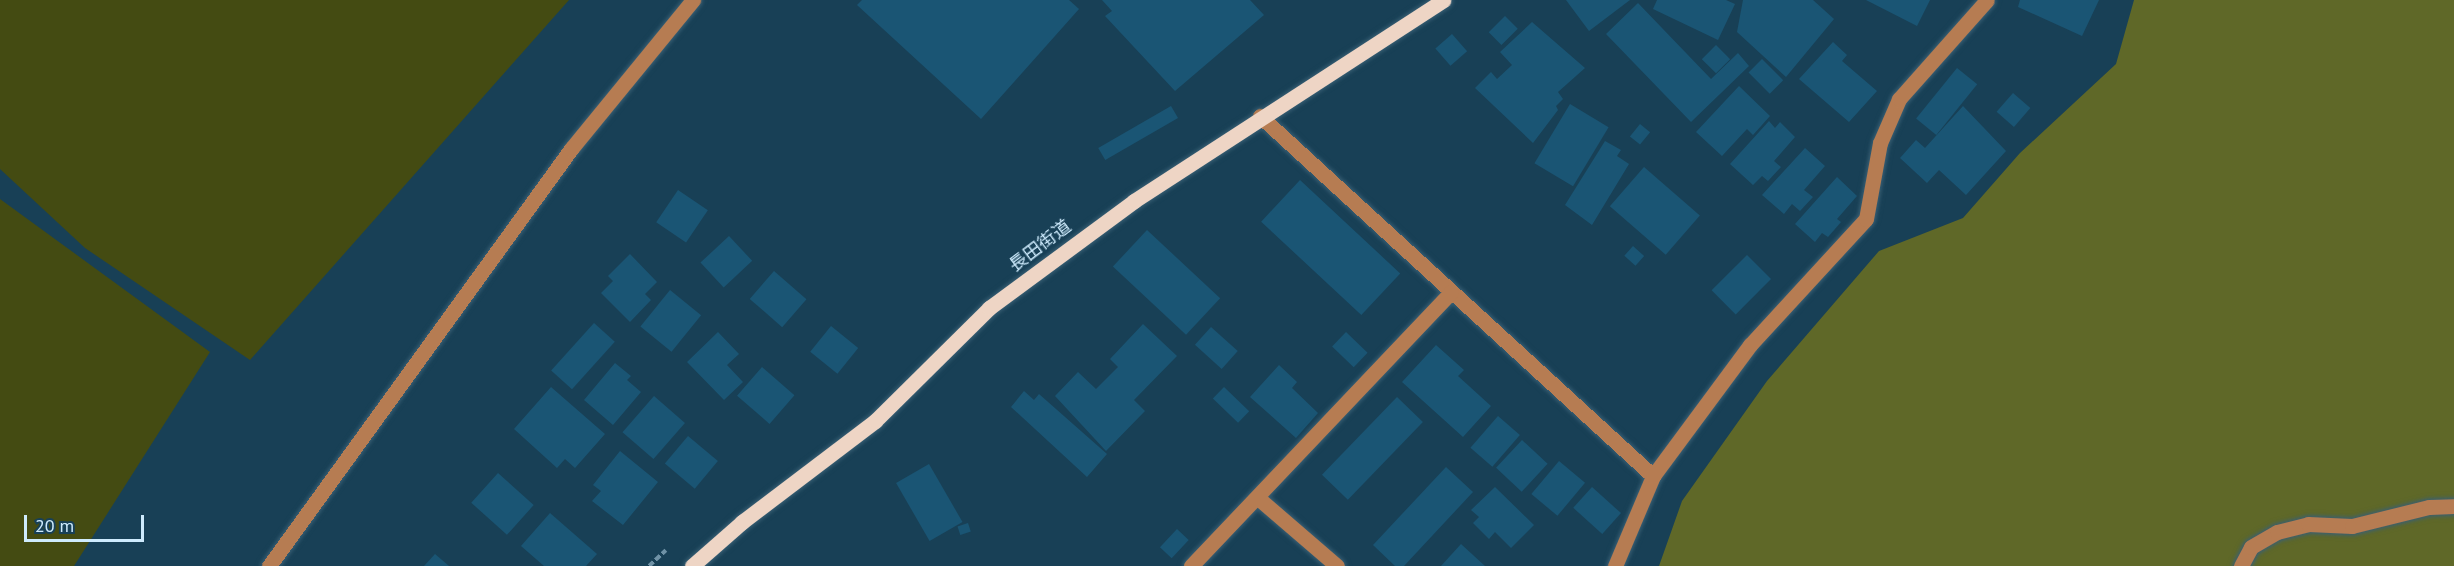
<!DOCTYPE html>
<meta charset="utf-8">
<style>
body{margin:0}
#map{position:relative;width:2454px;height:566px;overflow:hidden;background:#184056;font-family:"PT Sans","Noto Sans JP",sans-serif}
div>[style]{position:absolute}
.green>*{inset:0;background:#444b12}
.forest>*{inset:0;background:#5f6828}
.building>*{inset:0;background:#1a5574;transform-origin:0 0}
.path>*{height:4px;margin-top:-2px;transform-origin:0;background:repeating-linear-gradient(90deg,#6f92a6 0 6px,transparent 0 9px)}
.roads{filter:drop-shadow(0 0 2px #395f74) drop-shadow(0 0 2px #395f74)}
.minor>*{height:15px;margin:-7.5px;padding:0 7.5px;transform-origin:7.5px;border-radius:7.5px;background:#b67c52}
.major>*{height:15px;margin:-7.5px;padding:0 7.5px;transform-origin:7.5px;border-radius:7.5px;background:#eed5c5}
span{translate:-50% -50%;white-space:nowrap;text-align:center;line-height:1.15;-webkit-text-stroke:4.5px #184056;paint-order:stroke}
.street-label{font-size:18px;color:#ceebfd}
.scale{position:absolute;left:24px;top:515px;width:120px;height:27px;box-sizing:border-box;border:3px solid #ceebfd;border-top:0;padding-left:8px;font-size:18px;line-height:21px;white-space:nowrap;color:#ceebfd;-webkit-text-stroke:4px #184056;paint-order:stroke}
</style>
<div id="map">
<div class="green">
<i style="clip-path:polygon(0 0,569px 0,250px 360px,85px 248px,0 169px)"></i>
<i style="clip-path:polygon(0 199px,210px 352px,74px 566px,0 566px)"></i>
</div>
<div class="forest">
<i style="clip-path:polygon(2134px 0,2454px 0,2454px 566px,1659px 566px,1682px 501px,1767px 381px,1879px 251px,1963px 218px,2020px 153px,2116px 64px)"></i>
</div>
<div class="building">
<i style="clip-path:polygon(862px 0,1069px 0,1079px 9px,981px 119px,857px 5px)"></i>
<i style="clip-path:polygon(1102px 0,1250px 0,1264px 15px,1175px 91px,1105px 16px,1112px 11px)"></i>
<i style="clip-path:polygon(1566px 0,1630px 0,1589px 31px)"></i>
<i style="clip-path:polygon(1657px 0,1726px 0,1735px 4px,1718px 40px,1653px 9px)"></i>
<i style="clip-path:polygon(1743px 0,1813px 0,1834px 19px,1786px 77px,1737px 32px)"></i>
<i style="clip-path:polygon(1866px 0,1930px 0,1917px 26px)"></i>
<i style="clip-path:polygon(2020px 0,2099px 0,2082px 36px,2018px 7px)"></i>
<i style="clip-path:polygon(1638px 3px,1711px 79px,1738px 53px,1749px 66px,1691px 122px,1606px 34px)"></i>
<i style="left:1505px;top:16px;width:18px;height:23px;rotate:45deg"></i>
<i style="clip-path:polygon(1532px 22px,1585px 68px,1558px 92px,1563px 99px,1556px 106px,1558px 110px,1533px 143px,1475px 88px,1491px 72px,1497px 79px,1512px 65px,1500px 52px)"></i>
<i style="left:1452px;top:34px;width:23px;height:22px;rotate:49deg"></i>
<i style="clip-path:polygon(1833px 42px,1847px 55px,1842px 61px,1877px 91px,1849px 122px,1799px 79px)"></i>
<i style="left:1716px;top:45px;width:20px;height:20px;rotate:45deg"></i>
<i style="left:1762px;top:59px;width:30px;height:19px;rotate:45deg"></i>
<i style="left:1957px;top:68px;width:26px;height:65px;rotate:39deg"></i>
<i style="clip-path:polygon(1739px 86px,1770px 116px,1753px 135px,1747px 129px,1722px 156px,1696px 132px)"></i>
<i style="left:2013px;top:93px;width:23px;height:25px;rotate:41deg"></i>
<i style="left:1570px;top:104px;width:45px;height:69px;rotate:31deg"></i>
<i style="left:1171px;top:106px;width:14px;height:84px;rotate:60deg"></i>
<i style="clip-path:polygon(1963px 106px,2006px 151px,1966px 195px,1939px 170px,1927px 183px,1900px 158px,1916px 140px,1925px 148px)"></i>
<i style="clip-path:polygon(1769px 121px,1775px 128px,1780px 122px,1795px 137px,1774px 161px,1781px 167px,1768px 181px,1762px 176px,1753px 185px,1730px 164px)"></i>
<i style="left:1640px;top:124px;width:13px;height:16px;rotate:39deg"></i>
<i style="clip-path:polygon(1605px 141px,1621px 150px,1617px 156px,1629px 164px,1592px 225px,1565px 205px)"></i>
<i style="clip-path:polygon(1805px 148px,1825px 166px,1804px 190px,1813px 197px,1800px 211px,1792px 204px,1784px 214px,1762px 195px)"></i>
<i style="left:1644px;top:167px;width:74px;height:52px;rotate:41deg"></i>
<i style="clip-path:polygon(1837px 177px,1857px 196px,1837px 219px,1841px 222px,1828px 237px,1822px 233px,1815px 242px,1795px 224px)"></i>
<i style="left:1300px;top:180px;width:137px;height:57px;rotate:43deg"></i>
<i style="left:678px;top:190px;width:36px;height:39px;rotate:34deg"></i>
<i style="left:1147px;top:230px;width:100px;height:50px;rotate:43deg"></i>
<i style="left:729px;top:236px;width:34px;height:39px;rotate:47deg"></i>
<i style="left:1633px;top:246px;width:15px;height:13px;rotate:42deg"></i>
<i style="clip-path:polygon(630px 254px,657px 282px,645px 294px,651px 300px,630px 322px,601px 293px,613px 281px,608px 276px)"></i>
<i style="left:1747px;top:255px;width:34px;height:50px;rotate:45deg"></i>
<i style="left:774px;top:271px;width:43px;height:37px;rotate:41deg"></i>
<i style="left:670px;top:290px;width:40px;height:47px;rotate:39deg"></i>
<i style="left:594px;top:323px;width:28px;height:64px;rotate:42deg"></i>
<i style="clip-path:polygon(1143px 324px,1177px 356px,1134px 400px,1145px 411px,1106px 451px,1055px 396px,1078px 372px,1096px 389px,1118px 367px,1110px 359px)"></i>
<i style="left:831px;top:326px;width:35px;height:33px;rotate:39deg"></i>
<i style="left:1211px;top:327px;width:36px;height:24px;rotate:42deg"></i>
<i style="clip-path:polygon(718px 332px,739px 354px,727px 365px,743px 382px,724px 400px,687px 362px)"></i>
<i style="left:1346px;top:332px;width:30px;height:20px;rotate:44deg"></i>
<i style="clip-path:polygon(1436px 345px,1464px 370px,1458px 376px,1491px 406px,1463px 437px,1402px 382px)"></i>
<i style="clip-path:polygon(615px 363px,631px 376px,627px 380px,641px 392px,613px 425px,584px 400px)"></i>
<i style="clip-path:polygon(1279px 365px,1297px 382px,1292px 388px,1318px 413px,1296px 438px,1250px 397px)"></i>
<i style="left:762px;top:367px;width:43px;height:38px;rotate:41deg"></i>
<i style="clip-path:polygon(551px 387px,605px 434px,575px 468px,565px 459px,557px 468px,514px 429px)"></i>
<i style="left:1224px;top:387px;width:35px;height:16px;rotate:44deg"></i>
<i style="clip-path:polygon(1024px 391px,1034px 400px,1039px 394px,1107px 454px,1087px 477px,1011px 407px)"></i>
<i style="left:654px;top:396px;width:41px;height:48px;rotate:41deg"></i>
<i style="left:1397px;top:397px;width:36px;height:108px;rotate:44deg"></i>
<i style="left:1498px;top:416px;width:29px;height:42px;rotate:41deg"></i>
<i style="left:688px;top:436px;width:39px;height:36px;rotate:40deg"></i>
<i style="left:1522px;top:440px;width:35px;height:38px;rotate:43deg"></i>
<i style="clip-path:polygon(620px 451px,658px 482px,623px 525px,592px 501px,601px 491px,593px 485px)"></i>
<i style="left:1559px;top:461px;width:34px;height:43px;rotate:40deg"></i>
<i style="left:929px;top:464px;width:67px;height:38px;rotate:60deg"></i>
<i style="clip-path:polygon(1446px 467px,1473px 492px,1404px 566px,1395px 566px,1373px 545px)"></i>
<i style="left:498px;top:473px;width:48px;height:40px;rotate:42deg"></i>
<i style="clip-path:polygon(1495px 487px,1534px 525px,1511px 548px,1495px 532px,1489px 539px,1473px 523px,1479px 517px,1471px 510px)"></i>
<i style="left:1592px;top:487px;width:39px;height:28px;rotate:42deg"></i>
<i style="clip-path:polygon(550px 513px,597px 554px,586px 566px,544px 566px,521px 546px)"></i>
<i style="left:968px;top:523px;width:9px;height:11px;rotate:72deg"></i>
<i style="left:1177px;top:529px;width:16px;height:25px;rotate:43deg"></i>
<i style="clip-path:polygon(1461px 544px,1485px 566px,1441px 566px)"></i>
<i style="clip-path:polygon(435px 554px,449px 566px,424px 566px)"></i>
</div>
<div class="path">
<i style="left:649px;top:566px;width:23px;rotate:-43deg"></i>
</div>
<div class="roads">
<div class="minor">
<i style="left:1260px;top:116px;width:533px;rotate:42.49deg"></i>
<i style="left:1258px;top:498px;width:104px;rotate:40.7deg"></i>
<i style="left:269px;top:566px;width:515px;rotate:-54.09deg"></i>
<i style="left:571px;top:149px;width:193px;rotate:-50.7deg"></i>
<i style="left:1191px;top:566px;width:378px;rotate:-46.5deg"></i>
<i style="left:1615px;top:566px;width:98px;rotate:-67.1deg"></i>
<i style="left:1653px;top:476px;width:163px;rotate:-53.5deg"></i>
<i style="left:1750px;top:345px;width:171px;rotate:-47.4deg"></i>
<i style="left:1866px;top:219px;width:77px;rotate:-79.6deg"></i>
<i style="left:1880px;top:143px;width:48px;rotate:-66.6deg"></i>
<i style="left:1899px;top:99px;width:132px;rotate:-48.4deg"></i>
<i style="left:2241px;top:566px;width:21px;rotate:-62deg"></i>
<i style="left:2251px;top:547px;width:30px;rotate:-30deg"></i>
<i style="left:2277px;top:532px;width:32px;rotate:-14deg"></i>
<i style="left:2308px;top:524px;width:44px;rotate:2.6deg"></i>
<i style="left:2352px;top:526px;width:79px;rotate:-13.9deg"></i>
<i style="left:2429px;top:507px;width:25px;rotate:-2deg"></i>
</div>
<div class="major">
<i style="left:692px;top:566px;width:67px;rotate:-41.3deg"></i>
<i style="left:742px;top:522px;width:167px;rotate:-37.2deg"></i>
<i style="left:875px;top:421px;width:161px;rotate:-44.7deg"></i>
<i style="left:989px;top:308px;width:180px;rotate:-36.4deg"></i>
<i style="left:1134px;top:201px;width:369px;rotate:-33deg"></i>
</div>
</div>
<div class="street-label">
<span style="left:1040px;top:246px;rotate:-37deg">長田街道</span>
</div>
<div class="scale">20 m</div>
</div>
